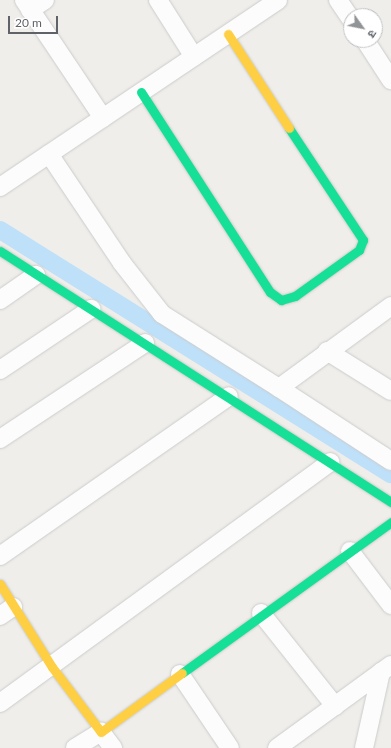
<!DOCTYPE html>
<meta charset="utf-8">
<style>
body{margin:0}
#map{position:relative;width:391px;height:748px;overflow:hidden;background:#efeeea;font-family:Lato,"Noto Sans Devanagari",sans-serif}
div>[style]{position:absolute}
.canal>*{height:18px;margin:-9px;padding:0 9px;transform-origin:9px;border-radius:9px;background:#bfe0f9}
.roads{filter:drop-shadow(0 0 1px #cbcccc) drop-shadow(0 0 1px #cbcccc)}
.street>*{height:18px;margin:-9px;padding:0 9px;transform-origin:9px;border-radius:9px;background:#fdfcfc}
.fast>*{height:9px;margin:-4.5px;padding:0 4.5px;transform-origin:4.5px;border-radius:4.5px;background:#16e098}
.slow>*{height:9px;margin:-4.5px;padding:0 4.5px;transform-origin:4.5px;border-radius:4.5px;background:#ffcf43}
span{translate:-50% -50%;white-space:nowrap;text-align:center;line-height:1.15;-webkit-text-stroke:3px #fff;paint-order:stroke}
.north{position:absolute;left:343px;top:8px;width:40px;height:40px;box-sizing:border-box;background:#fff;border:1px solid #bfc1c3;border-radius:50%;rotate:123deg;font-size:11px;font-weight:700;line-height:16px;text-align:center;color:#5f6368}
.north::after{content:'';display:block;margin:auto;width:14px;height:18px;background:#919496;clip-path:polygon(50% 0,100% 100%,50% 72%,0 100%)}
.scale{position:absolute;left:8px;top:16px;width:50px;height:18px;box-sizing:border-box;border:2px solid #5f6368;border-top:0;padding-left:5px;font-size:12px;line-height:14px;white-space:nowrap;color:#5f6368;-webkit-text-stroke:3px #fff;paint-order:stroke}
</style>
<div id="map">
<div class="canal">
<i style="left:0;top:230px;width:461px;rotate:32deg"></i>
</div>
<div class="roads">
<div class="street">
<i style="left:24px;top:0;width:142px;rotate:56.2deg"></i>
<i style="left:158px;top:0;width:67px;rotate:57.7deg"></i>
<i style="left:338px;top:0;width:23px;rotate:56deg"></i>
<i style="left:30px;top:10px;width:18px;rotate:-34deg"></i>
<i style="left:365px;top:40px;width:48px;rotate:57deg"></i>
<i style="left:49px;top:154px;width:131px;rotate:56.2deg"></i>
<i style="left:122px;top:263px;width:65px;rotate:51.9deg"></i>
<i style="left:162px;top:314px;width:138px;rotate:32.3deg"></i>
<i style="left:279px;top:388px;width:139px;rotate:-36.2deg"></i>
<i style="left:0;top:187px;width:335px;rotate:-33.9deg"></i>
<i style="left:0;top:300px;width:44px;rotate:-34.8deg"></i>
<i style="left:327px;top:351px;width:75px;rotate:32deg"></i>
<i style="left:0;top:370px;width:110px;rotate:-33.8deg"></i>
<i style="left:279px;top:388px;width:134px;rotate:33.1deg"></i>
<i style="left:0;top:439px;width:174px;rotate:-33.5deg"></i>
<i style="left:350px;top:551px;width:68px;rotate:52.8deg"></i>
<i style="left:0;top:556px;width:279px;rotate:-34.9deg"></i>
<i style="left:261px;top:613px;width:119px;rotate:51.5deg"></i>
<i style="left:0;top:616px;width:16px;rotate:-35deg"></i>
<i style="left:180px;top:674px;width:89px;rotate:56deg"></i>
<i style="left:0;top:703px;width:409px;rotate:-36.1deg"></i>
<i style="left:75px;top:748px;width:31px;rotate:-32deg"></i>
<i style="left:101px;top:732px;width:20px;rotate:53deg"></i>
<i style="left:277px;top:748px;width:141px;rotate:-36.1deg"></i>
<i style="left:364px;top:748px;width:78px;rotate:-77.4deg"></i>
</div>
<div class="fast">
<i style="left:141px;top:92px;width:238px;rotate:57.2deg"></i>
<i style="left:270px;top:292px;width:14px;rotate:36deg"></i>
<i style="left:281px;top:300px;width:15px;rotate:-16deg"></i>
<i style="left:295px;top:296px;width:79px;rotate:-35.7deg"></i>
<i style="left:359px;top:250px;width:11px;rotate:-68deg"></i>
<i style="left:363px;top:240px;width:134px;rotate:-123.5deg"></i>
<i style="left:0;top:251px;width:465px;rotate:32.7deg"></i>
<i style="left:182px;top:673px;width:258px;rotate:-35.8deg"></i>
</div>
<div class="slow">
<i style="left:228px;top:34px;width:112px;rotate:57deg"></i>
<i style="left:0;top:584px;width:98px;rotate:57.9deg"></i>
<i style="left:52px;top:667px;width:81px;rotate:53deg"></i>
<i style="left:101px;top:732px;width:100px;rotate:-36.1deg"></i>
</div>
</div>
<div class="north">उ</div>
<div class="scale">20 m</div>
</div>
